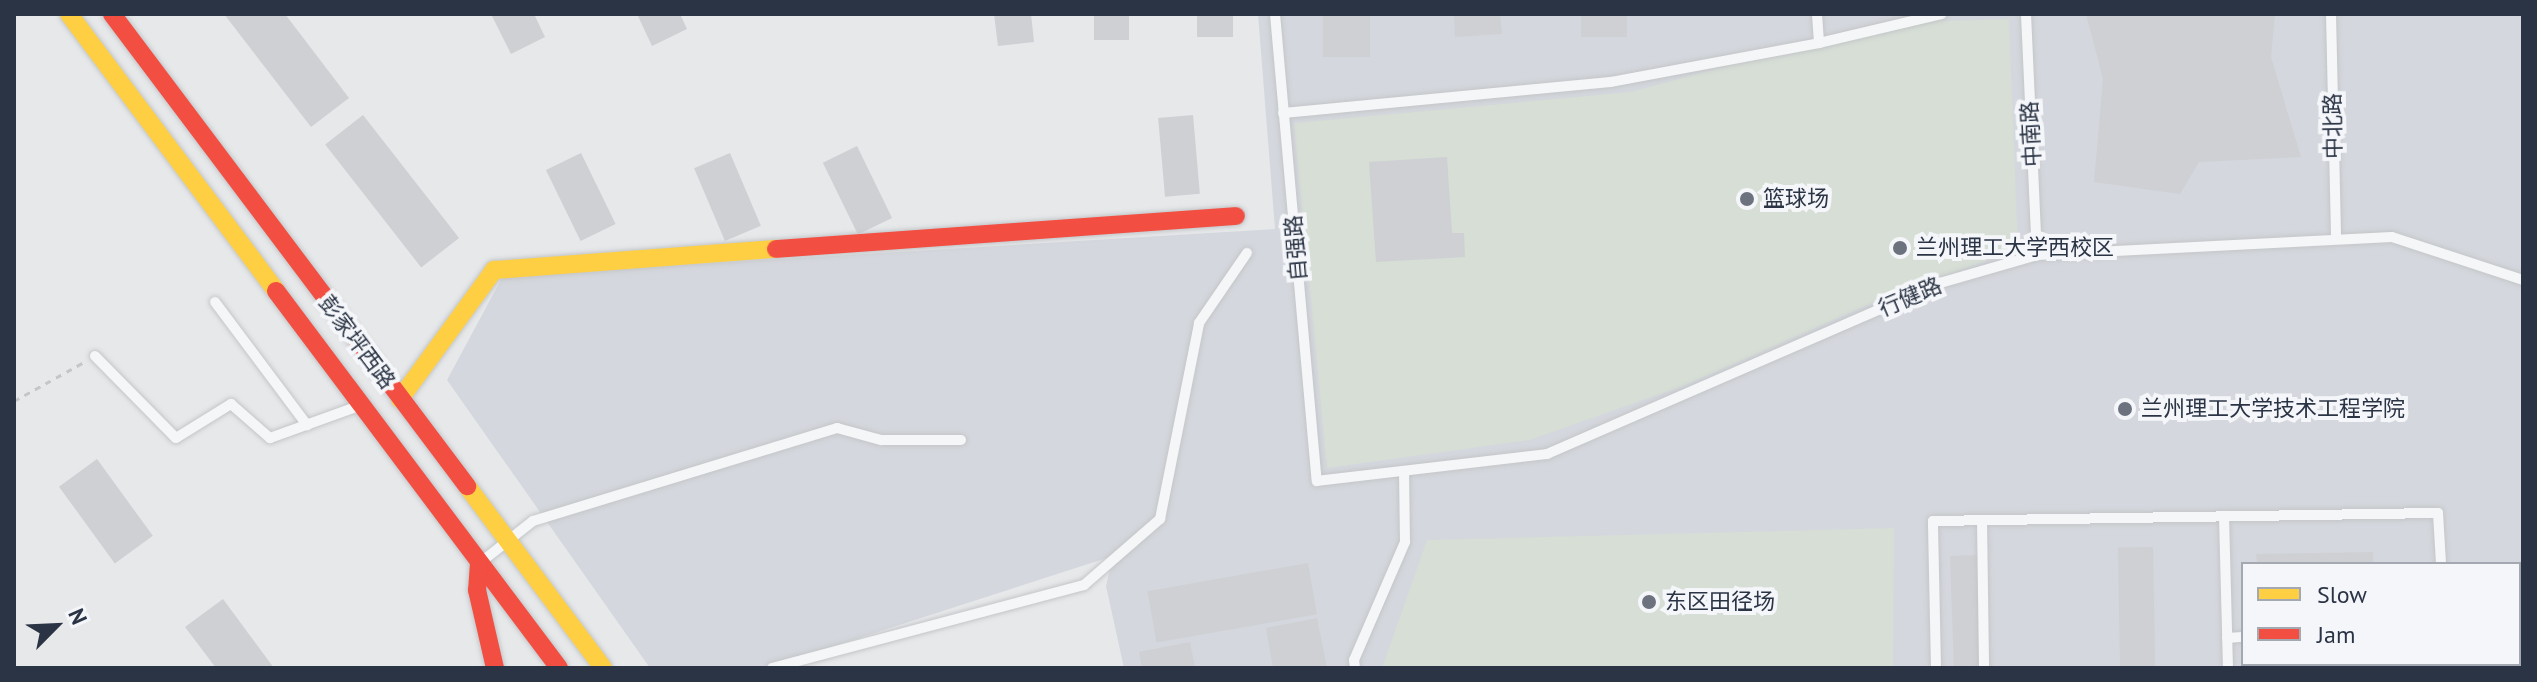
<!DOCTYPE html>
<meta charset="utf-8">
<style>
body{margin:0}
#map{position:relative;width:2537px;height:682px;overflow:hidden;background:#e6e8ea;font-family:"PT Sans","Noto Sans SC",sans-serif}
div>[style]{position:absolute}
.built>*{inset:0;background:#d4d7dd}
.green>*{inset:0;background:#d6ded6}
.building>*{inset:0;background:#ced0d3;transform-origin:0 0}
.path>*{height:3px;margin-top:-1.5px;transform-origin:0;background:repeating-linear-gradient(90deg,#c5c6ca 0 6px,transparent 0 12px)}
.roads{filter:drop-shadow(0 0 2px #c4c6c8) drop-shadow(0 0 2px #c4c6c8)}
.lane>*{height:10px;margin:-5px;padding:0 5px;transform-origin:5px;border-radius:5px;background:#f5f6f7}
.slow>*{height:18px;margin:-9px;padding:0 9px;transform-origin:9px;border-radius:9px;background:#ffcf43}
.jam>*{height:18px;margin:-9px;padding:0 9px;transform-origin:9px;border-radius:9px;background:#f24e42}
.dots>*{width:22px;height:22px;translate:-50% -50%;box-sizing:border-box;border:4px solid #f4f6f9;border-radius:50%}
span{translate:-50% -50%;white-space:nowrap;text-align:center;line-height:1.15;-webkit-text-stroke:8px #f4f6f9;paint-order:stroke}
.street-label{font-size:22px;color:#2b3445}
.poi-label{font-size:22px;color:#2b3445}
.left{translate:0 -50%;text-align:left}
.frame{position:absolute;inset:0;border:16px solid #2b3445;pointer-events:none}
.legend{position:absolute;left:2241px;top:562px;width:280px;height:104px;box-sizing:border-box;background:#f4f6f9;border:2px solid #a4a8b1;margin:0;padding:10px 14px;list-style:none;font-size:24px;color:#2b3445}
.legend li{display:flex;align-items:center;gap:16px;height:40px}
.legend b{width:40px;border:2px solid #a4a8b1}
.north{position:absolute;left:16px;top:586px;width:80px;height:80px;-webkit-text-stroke:6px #f4f6f9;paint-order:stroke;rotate:66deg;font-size:22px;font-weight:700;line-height:32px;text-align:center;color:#2b3445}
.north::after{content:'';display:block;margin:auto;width:28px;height:36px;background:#2b3445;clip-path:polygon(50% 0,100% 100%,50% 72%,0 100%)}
</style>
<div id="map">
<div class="built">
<i style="clip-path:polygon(evenodd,1258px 14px,2523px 14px,2523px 668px,1124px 668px,1106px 586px,1113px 556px,766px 668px,650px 668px,447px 380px,503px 276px,1275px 229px,1258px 14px,2243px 564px,2519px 564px,2519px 664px,2243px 664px,2243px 564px)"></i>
</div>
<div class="green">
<i style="clip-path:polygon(2009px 19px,2018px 249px,1872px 303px,1683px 386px,1530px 440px,1327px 468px,1294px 123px,1631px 92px,1763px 56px,1914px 22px)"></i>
<i style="clip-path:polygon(1894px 528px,1893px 668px,1382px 668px,1427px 540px)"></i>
</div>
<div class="building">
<i style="clip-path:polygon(224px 14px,285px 14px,349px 98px,311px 127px)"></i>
<i style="clip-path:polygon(491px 14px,534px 14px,545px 37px,511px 54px)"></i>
<i style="clip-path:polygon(637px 14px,680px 14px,687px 29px,652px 46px)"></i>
<i style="clip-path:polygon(994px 14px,1031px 14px,1034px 42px,998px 46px)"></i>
<i style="left:1094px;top:14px;width:35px;height:26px"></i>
<i style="left:1197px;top:14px;width:36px;height:23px"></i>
<i style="left:1323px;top:14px;width:47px;height:43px"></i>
<i style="clip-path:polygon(1454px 14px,1500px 14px,1502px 34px,1455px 37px)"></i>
<i style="left:1581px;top:14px;width:46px;height:23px"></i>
<i style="clip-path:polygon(2086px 14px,2275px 14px,2271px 57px,2301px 157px,2199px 162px,2180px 194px,2094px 182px,2103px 79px)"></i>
<i style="left:363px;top:115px;width:156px;height:48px;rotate:52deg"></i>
<i style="left:1193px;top:115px;width:79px;height:35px;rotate:85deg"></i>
<i style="left:857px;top:146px;width:80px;height:38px;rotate:64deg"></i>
<i style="left:581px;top:153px;width:79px;height:39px;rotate:64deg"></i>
<i style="left:730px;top:153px;width:79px;height:39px;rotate:67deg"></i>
<i style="clip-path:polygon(1447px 157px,1452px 233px,1464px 233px,1465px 257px,1376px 262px,1369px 162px)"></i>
<i style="left:97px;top:459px;width:95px;height:47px;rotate:54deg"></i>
<i style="left:2153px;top:547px;width:121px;height:35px;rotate:89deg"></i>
<i style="clip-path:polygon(2373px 552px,2373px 564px,2257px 564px,2256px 554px)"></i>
<i style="left:1978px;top:555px;width:113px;height:28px;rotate:88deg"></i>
<i style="left:1308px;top:563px;width:52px;height:163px;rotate:80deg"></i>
<i style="clip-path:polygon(223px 599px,274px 668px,216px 668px,185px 627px)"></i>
<i style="clip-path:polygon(1317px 618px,1327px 668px,1273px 668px,1266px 628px)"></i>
<i style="clip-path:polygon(1190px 642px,1195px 668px,1142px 668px,1139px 652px)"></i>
<i style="clip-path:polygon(2519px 645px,2523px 645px,2523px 668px,2246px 668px,2246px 664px,2519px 664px)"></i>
</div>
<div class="path">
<i style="left:14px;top:401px;width:80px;rotate:-29.1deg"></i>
</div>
<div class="roads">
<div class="lane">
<i style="left:1275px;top:14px;width:469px;rotate:84.9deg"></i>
<i style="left:1317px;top:481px;width:232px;rotate:-6.7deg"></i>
<i style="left:1547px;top:454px;width:429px;rotate:-23.5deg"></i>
<i style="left:1940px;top:283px;width:101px;rotate:-16.1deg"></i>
<i style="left:2037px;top:255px;width:355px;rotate:-2.9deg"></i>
<i style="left:2392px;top:237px;width:138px;rotate:18.2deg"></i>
<i style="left:1817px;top:14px;width:29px;rotate:86deg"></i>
<i style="left:2026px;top:14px;width:241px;rotate:87.4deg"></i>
<i style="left:2331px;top:14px;width:225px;rotate:88.7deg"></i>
<i style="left:1283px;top:113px;width:329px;rotate:-5.4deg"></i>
<i style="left:1611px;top:82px;width:212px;rotate:-10.6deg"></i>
<i style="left:1819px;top:43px;width:126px;rotate:-13.3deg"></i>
<i style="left:215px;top:302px;width:154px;rotate:53.2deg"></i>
<i style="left:95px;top:356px;width:115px;rotate:45.4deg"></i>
<i style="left:176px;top:438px;width:65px;rotate:-31.7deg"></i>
<i style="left:231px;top:404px;width:52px;rotate:41.1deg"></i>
<i style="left:270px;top:438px;width:95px;rotate:-19.8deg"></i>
<i style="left:2224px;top:516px;width:152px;rotate:88.5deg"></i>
<i style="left:1982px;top:520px;width:148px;rotate:89.2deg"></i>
<i style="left:481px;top:562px;width:66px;rotate:-38.3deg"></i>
<i style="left:533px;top:521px;width:318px;rotate:-17deg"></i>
<i style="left:837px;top:428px;width:46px;rotate:15.3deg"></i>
<i style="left:881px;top:440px;width:80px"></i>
<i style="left:2519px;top:625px;width:4px"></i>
<i style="left:2227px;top:638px;width:16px;rotate:-4deg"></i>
<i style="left:772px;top:668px;width:323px;rotate:-14.9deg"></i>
<i style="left:1084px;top:585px;width:101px;rotate:-41deg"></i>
<i style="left:1160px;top:519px;width:200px;rotate:-78.7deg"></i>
<i style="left:1199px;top:323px;width:85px;rotate:-55.6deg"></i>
<i style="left:1355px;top:668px;width:8px;rotate:-97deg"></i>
<i style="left:1354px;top:660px;width:129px;rotate:-66.6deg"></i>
<i style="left:1405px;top:542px;width:71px;rotate:-90.8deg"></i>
<i style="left:1936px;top:668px;width:147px;rotate:-91.2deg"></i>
<i style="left:1933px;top:521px;width:505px;rotate:-0.91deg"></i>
<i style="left:2438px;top:513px;width:51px;rotate:86.6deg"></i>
</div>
<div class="slow">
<i style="left:69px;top:14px;width:346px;rotate:53.2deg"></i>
<i style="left:400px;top:399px;width:160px;rotate:-53.9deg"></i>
<i style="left:494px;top:270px;width:283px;rotate:-4.3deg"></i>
<i style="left:467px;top:486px;width:227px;rotate:53.2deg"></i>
</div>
<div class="jam">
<i style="left:112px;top:14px;width:591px;rotate:53.05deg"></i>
<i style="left:776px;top:249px;width:461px;rotate:-4.1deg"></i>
<i style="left:276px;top:291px;width:471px;rotate:53.1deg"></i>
<i style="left:479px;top:563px;width:27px;rotate:94deg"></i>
<i style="left:477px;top:590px;width:80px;rotate:77deg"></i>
</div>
</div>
<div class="dots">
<i style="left:1747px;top:199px;background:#6c737f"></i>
<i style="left:1900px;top:248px;background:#6c737f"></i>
<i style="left:2125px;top:409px;background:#6c737f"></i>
<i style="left:1649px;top:602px;background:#6c737f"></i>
</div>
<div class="street-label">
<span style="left:2333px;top:126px;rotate:-91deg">中北路</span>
<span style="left:2031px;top:134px;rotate:-93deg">中南路</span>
<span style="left:1296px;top:248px;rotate:-95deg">自强路</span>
<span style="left:1910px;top:297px;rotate:-23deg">行健路</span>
<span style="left:357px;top:342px;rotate:53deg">彭家坪西路</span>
</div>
<div class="poi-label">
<span class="left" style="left:1763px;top:199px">篮球场</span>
<span class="left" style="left:1916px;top:248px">兰州理工大学西校区</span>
<span class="left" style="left:2141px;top:409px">兰州理工大学技术工程学院</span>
<span class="left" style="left:1665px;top:602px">东区田径场</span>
</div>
<div class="frame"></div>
<ul class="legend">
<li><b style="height:10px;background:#ffcf43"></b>Slow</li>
<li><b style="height:10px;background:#f24e42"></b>Jam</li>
</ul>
<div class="north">N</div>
</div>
